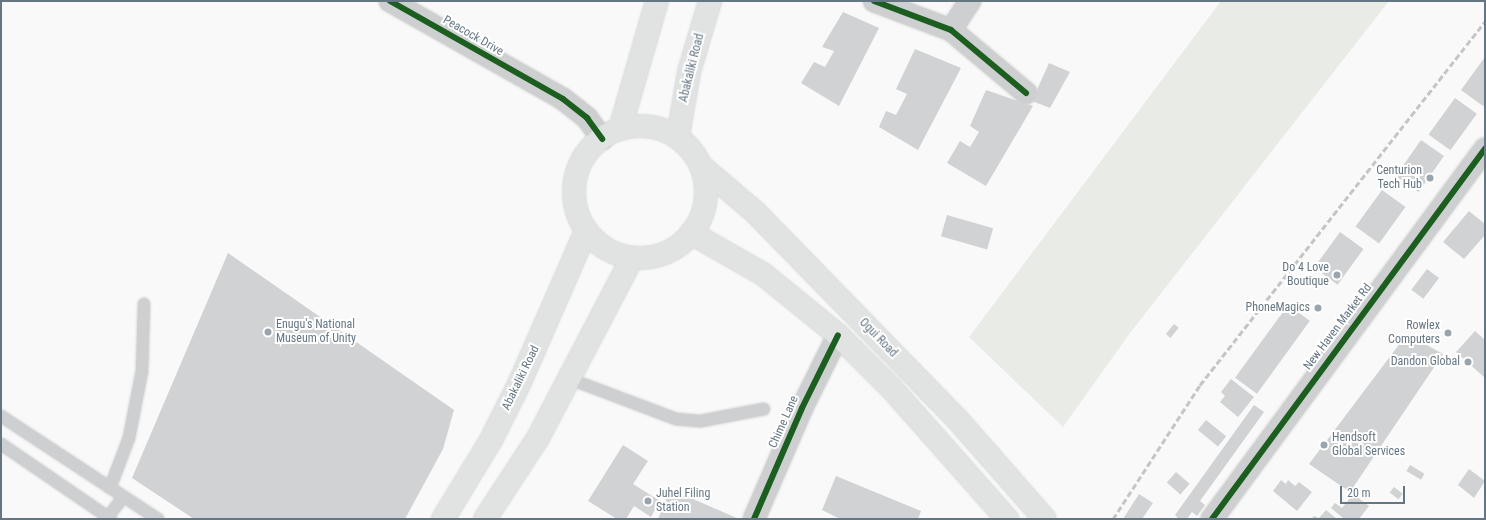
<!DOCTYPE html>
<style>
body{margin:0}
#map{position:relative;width:1486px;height:520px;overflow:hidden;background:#f9f9f9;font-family:"Roboto Condensed",sans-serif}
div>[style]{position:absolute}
.green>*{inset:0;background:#e8ebe6}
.building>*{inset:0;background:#d0d2d3;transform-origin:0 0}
.roads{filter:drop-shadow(0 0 1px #d5d6d7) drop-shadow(0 0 1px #d5d6d7)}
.service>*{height:12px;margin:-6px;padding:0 6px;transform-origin:6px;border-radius:6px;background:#cecfd0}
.minor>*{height:22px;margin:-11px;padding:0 11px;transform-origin:11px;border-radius:11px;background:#cecfd0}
.tertiary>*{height:22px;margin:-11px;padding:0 11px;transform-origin:11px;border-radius:11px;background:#cecfd0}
.primary>*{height:22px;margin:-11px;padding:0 11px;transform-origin:11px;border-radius:11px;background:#e1e2e2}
.primary>.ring{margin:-11px;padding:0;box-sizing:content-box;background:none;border:22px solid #e1e2e2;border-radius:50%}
.rail>*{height:3px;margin-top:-1.5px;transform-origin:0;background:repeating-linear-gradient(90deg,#c3c5c6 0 6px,transparent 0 9px)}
.cycleway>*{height:6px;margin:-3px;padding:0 3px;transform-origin:3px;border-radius:3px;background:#1b5e20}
.dots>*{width:11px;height:11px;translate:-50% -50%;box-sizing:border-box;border:2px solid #fff;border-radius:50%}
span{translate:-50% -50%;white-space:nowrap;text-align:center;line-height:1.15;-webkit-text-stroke:4px #fff;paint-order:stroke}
.street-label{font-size:12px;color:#657683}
.poi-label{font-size:12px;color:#657683}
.right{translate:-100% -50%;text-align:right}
.left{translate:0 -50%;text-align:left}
.frame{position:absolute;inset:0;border:2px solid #657683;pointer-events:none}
.scale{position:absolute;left:1340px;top:486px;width:65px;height:18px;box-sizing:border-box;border:2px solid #657683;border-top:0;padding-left:5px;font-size:12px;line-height:14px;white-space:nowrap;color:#657683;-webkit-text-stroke:3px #fff;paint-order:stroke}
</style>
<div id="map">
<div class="green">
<i style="clip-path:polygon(1221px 1px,1389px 1px,1130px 333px,1063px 427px,969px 337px)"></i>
</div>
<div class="building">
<i style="clip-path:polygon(843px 12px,879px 28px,839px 106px,801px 83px,814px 62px,825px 67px,834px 51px,822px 47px)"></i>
<i style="clip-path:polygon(915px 49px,961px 68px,918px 150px,879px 127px,886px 111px,896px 115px,907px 94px,896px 89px)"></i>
<i style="clip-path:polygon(1485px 57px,1485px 104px,1483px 106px,1461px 90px)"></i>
<i style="clip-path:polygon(1049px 63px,1070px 72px,1050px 108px,1032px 101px)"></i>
<i style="clip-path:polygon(986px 90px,1033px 106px,986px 186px,947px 163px,960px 141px,970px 147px,979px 132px,970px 126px)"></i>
<i style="left:1455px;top:98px;width:27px;height:45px;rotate:36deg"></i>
<i style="left:1421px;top:140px;width:28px;height:44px;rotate:35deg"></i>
<i style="left:1382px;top:190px;width:29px;height:45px;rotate:36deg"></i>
<i style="clip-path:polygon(1469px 211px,1485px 224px,1485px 235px,1464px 259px,1443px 242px)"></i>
<i style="left:947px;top:215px;width:48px;height:22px;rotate:16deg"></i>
<i style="left:1340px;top:232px;width:29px;height:44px;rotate:36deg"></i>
<i style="clip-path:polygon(228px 253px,454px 410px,443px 449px,405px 519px,194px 519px,132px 478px)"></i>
<i style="left:1427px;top:269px;width:15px;height:26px;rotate:37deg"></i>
<i style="left:1360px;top:290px;width:8px;height:21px;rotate:40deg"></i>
<i style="left:1288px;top:305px;width:27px;height:90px;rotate:36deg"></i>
<i style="left:1174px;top:324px;width:6px;height:13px;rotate:39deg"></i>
<i style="clip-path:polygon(1475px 331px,1485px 340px,1485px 378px,1456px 352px)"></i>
<i style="clip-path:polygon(1407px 334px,1443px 354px,1350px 492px,1309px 464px)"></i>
<i style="clip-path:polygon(1231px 379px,1254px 397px,1238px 417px,1220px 402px,1225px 396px,1221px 392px)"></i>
<i style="clip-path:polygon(1254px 405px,1264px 412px,1200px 501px,1205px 505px,1197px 516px,1192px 512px,1187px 519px,1179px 519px,1175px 515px)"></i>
<i style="left:1206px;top:420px;width:26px;height:13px;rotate:39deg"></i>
<i style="clip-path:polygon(623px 445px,648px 461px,633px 484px,660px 501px,651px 517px,634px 506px,626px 519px,617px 519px,588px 501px)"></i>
<i style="left:1410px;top:465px;width:17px;height:7px;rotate:31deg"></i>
<i style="clip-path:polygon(1469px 469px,1485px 481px,1474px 498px,1458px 485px)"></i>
<i style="left:1176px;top:472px;width:18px;height:14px;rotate:41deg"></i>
<i style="clip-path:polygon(836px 476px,921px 511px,918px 519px,840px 519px,822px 510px)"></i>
<i style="clip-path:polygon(1281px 480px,1286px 484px,1288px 480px,1295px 486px,1299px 482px,1312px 492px,1297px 511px,1273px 491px)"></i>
<i style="left:1394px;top:487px;width:11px;height:7px;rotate:38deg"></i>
<i style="clip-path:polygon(670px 489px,739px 519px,658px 519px)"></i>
<i style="clip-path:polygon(1139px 494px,1153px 503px,1142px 519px,1123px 519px)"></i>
<i style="clip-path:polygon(1353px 494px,1369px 506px,1359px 519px,1344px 519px,1331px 508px,1335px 503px,1342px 508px)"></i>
<i style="clip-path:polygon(1326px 510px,1337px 519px,1311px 519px,1314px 516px,1319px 518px)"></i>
</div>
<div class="roads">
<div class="service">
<i style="left:570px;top:379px;width:113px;rotate:20.7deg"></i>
<i style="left:676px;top:419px;width:25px;rotate:5deg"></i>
<i style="left:701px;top:421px;width:64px;rotate:-10.8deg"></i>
<i style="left:1px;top:416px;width:188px;rotate:33.3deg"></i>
<i style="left:1px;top:444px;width:133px;rotate:34.3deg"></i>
<i style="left:110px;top:488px;width:53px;rotate:-69.2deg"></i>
<i style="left:129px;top:438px;width:68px;rotate:-79deg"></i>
<i style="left:142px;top:371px;width:67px;rotate:-88.3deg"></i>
<i style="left:108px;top:517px;width:25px;rotate:-53deg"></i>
</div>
<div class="minor">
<i style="left:874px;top:1px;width:82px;rotate:20.6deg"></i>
<i style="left:951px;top:30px;width:98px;rotate:40deg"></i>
<i style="left:951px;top:30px;width:35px;rotate:-57deg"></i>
<i style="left:754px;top:519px;width:121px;rotate:-66.6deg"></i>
<i style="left:802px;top:408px;width:81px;rotate:-63.7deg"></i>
<i style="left:1212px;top:519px;width:460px;rotate:-53.6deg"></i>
</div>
<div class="tertiary">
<i style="left:390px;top:1px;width:199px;rotate:29.5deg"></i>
<i style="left:563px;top:99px;width:31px;rotate:38deg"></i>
<i style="left:587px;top:118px;width:26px;rotate:54deg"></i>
</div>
<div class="primary">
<i class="ring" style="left:574px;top:126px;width:110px;height:110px"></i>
<i style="left:620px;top:129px;width:133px;rotate:-73.9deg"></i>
<i style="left:678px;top:136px;width:65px;rotate:-80.2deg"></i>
<i style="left:689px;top:72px;width:74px;rotate:-73.5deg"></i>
<i style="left:702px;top:167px;width:70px;rotate:40.3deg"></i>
<i style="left:755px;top:212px;width:289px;rotate:45.7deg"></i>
<i style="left:957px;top:419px;width:133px;rotate:48.7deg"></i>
<i style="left:691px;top:233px;width:83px;rotate:29.7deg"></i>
<i style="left:763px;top:274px;width:97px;rotate:39.1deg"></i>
<i style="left:838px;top:335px;width:76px;rotate:45deg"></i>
<i style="left:892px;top:389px;width:174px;rotate:48.5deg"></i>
<i style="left:443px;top:519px;width:92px;rotate:-58.7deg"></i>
<i style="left:491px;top:440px;width:65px;rotate:-63.4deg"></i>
<i style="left:520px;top:382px;width:165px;rotate:-66.4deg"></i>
<i style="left:485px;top:519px;width:97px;rotate:-56.8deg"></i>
<i style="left:538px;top:438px;width:203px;rotate:-62.4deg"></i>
</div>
</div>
<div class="rail">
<i style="left:1113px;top:519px;width:160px;rotate:-57deg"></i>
<i style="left:1200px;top:385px;width:462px;rotate:-51.9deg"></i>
</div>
<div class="cycleway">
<i style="left:390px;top:1px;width:199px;rotate:29.5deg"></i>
<i style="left:563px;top:99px;width:31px;rotate:38deg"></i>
<i style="left:587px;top:118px;width:26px;rotate:54deg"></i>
<i style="left:874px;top:1px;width:82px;rotate:20.6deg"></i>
<i style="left:951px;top:30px;width:98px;rotate:40deg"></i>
<i style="left:754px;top:519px;width:121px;rotate:-66.6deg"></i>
<i style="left:802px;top:408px;width:81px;rotate:-63.7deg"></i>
<i style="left:1212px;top:519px;width:460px;rotate:-53.6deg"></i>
</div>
<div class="dots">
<i style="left:1430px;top:178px;background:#99a4ac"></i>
<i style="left:1337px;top:275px;background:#99a4ac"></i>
<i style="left:1318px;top:308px;background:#99a4ac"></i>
<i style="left:268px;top:332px;background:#99a4ac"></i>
<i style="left:1448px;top:333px;background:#99a4ac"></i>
<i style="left:1468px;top:362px;background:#99a4ac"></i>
<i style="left:1324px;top:445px;background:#99a4ac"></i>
<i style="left:648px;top:501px;background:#99a4ac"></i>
</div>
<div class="street-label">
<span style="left:473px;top:36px;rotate:30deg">Peacock Drive</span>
<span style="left:692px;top:68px;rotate:-76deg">Abakaliki Road</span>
<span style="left:1338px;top:327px;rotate:-53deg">New Haven Market Rd</span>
<span style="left:878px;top:338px;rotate:46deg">Ogui Road</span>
<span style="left:521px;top:378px;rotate:-64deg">Abakaliki Road</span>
<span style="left:784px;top:422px;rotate:-66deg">Chime Lane</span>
</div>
<div class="poi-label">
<span class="right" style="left:1422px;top:178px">Centurion<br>Tech Hub</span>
<span class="right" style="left:1329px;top:275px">Do 4 Love<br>Boutique</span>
<span class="right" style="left:1310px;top:308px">PhoneMagics</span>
<span class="left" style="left:276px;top:332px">Enugu's National<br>Museum of Unity</span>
<span class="right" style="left:1440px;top:333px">Rowlex<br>Computers</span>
<span class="right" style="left:1460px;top:362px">Dandon Global</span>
<span class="left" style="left:1332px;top:445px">Hendsoft<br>Global Services</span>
<span class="left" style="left:656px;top:501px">Juhel Filing<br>Station</span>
</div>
<div class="frame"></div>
<div class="scale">20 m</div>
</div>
